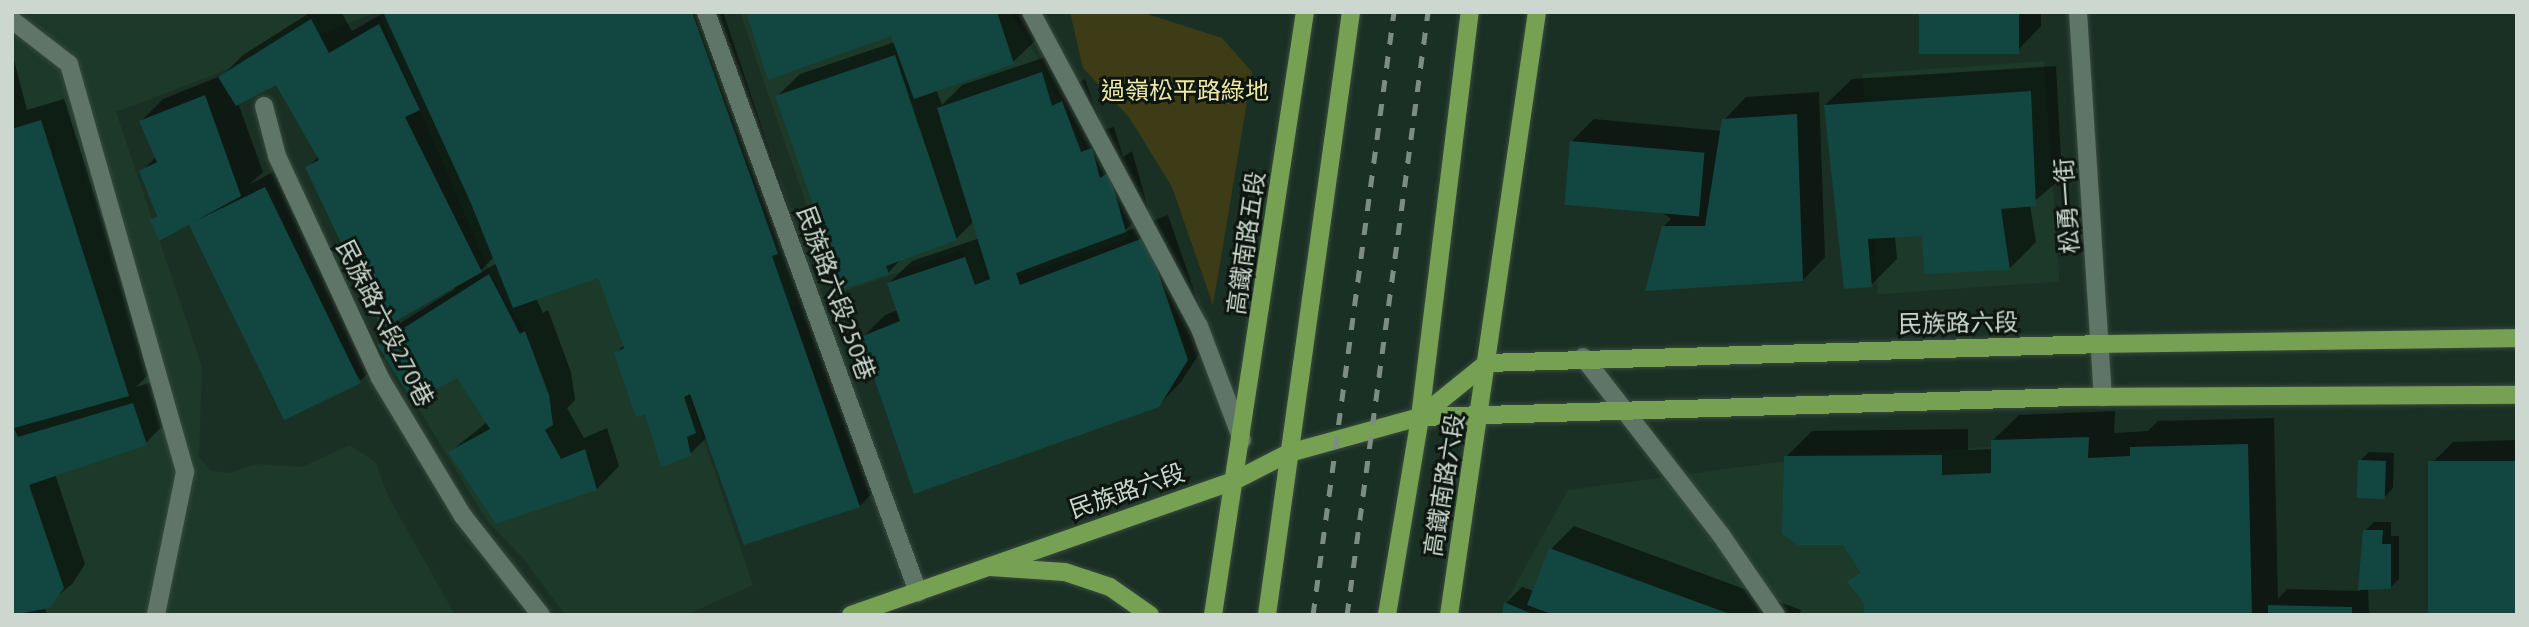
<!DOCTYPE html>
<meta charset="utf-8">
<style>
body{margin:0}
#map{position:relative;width:2529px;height:627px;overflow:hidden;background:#1b3024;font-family:"PT Sans","Noto Sans TC",sans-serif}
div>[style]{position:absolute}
.built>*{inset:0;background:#1d3929;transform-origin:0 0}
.green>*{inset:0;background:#3e3b17}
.shadow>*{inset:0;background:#0007}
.building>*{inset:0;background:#124741;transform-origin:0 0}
.roads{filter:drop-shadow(0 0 2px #384a3f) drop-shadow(0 0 2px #384a3f)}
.minor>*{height:18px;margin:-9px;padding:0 9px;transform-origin:9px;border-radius:9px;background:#5e7567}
.major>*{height:18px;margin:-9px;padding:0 9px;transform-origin:9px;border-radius:9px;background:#76a152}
.rail>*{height:5px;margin-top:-2.5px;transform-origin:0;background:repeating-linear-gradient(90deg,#7d8d84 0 12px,transparent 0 24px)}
span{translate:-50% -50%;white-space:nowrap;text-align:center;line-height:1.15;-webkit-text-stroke:6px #0d1610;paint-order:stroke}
.park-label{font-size:24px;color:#eee8a5}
.street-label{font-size:24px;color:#cbd7cf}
.frame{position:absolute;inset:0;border:14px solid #cbd7cf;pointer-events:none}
</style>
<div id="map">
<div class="built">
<i style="clip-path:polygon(12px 12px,696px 12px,798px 305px,673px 349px,753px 585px,686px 615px,565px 615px,524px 559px,487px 521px,415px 403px,524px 330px,492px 277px,378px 12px,116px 112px,202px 367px,199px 457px,211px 471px,230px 473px,256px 464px,302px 467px,350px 445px,376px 463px,389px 498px,455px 615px,12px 615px)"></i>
<i style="clip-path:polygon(740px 12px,1010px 12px,1040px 61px,1130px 238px,977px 290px,962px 250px,837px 294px)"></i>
<i style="left:2044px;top:61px;width:221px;height:182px;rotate:86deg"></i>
<i style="clip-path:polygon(2069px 441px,2075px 615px,1533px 615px,1506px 602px,1568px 490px,1771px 463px)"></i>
</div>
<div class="green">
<i style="clip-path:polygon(1070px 12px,1141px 12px,1222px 38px,1252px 72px,1213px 305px,1172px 187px,1129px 117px,1083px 68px)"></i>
</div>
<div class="shadow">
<i style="clip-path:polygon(evenodd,311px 12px,341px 12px,352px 31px,385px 12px,723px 12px,882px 483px,860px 506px,707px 437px,690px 454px,646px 412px,616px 353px,624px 345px,599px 276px,536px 298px,543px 313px,548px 310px,571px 372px,575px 400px,567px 408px,584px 438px,607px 428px,619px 466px,597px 489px,450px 452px,487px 422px,457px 375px,386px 356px,361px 380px,192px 227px,202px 216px,152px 220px,158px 214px,142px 171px,157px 156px,141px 121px,163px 99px,223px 75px,243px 55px,311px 12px,277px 82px,319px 156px,307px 168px,455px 289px,402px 322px,378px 346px,287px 165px,250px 184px,263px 172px,238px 103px,277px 82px,311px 12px,494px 257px,497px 263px,480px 273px,479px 272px,494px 257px)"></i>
<i style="clip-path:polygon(748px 12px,1027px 12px,1036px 40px,1013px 62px,936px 89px,942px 105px,962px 85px,1064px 51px,1075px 84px,1085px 79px,1103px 130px,1114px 127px,1123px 157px,1132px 151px,1148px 208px,1122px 233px,1168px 215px,1210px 337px,1181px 382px,1158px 406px,862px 338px,885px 315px,898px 310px,889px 283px,912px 261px,980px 238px,974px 221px,956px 239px,902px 258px,888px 273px,777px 96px,800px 74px,895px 42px,892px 34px)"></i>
<i style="clip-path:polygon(1921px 12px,2041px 12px,2041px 26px,2019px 49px)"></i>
<i style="clip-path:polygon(13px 56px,27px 110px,64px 99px,151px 372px,136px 387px,156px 381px,168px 420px,146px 443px,55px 474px,85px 564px,73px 583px,45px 607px,47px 615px,12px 615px)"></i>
<i style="clip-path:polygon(2056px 66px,2062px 178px,2030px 205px,2036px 242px,2010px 268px,1924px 234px,1895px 236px,1897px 259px,1871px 285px,1825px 105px,1852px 79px)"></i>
<i style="clip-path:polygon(1819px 92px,1825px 257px,1803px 280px,1663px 227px,1671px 219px,1571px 142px,1594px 119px,1722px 131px,1724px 120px,1746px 97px)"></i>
<i style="clip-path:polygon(2115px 411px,2114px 433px,2148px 431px,2158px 421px,2274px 418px,2278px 599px,2287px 589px,2360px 591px,2365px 531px,2374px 522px,2391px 522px,2391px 536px,2399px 536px,2399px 579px,2391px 587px,2368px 588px,2369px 615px,1866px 615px,1866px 603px,1850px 582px,1861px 570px,1786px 457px,1812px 431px,1968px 429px,1968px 450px,1992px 449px,1992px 441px,2019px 415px)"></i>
<i style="clip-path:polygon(2517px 440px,2517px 615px,2430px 465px,2453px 442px)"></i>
<i style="clip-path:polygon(2369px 452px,2394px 453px,2393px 488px,2385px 497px,2360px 461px)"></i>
<i style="clip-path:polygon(1574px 526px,1801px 610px,1799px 615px,1503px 615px,1506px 603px,1522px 587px,1534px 591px,1551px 549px)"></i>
</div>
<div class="building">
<i style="clip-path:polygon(383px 12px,692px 12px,778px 254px,772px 256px,860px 507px,744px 545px,690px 394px,684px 397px,696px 433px,687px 437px,691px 456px,661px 467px,645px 414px,636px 417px,614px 353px,624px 348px,598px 278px,513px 308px,470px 201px)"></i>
<i style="clip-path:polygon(746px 12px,997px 12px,1014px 64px,914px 99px,891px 36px,768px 80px)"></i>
<i style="left:1919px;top:12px;width:100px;height:42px"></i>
<i style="clip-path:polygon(311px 19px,329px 53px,379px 24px,420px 110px,405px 117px,482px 272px,382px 329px,305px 167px,319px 160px,276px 85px,236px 106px,218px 77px)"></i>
<i style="clip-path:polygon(895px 55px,957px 240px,886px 266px,889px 274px,843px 289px,775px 96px)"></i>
<i style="clip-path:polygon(1042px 72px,1052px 106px,1062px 101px,1081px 152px,1092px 148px,1100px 178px,1109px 172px,1126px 232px,1016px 273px,1020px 285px,1146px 237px,1188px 360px,1159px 407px,914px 494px,860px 337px,900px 321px,887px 283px,965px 257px,975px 285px,990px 279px,937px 108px)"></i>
<i style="clip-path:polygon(2031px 91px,2036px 206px,2001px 209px,2010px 270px,1924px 274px,1922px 236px,1868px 239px,1872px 287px,1844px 289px,1824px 105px)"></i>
<i style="clip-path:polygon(205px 95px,241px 196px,159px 241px,150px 220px,157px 216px,139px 171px,157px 162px,139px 121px)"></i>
<i style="clip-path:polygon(1797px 114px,1803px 281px,1645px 291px,1662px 226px,1705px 226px,1722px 119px)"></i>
<i style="clip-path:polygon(41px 120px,129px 396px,14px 428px,18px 437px,133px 403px,147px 445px,29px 485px,64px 588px,50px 608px,12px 615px,12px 129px)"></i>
<i style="left:1570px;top:141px;width:135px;height:64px;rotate:5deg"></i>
<i style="left:265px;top:187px;width:218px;height:85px;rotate:64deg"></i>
<i style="clip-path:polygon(489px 274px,520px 334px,525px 331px,549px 395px,553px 425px,545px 430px,561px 459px,585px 449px,597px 490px,496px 524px,448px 452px,490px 429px,457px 378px,413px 402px,377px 345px)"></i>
<i style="clip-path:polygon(2089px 437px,2088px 458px,2130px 456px,2130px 447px,2248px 444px,2252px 615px,1864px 615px,1864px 603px,1847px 582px,1860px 572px,1843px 545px,1798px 545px,1782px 534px,1784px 456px,1942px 455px,1942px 475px,1991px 473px,1991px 440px)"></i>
<i style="left:2358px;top:460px;width:28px;height:38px;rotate:2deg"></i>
<i style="left:2517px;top:461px;width:154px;height:89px;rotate:90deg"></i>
<i style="clip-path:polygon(2363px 530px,2383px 530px,2382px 544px,2391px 544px,2391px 589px,2358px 590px)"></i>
<i style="clip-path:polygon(1549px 548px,1730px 614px,1730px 615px,1554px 615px,1527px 605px)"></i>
<i style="clip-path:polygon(1504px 602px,1535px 615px,1502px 615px)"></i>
<i style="clip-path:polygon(2268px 605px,2352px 607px,2352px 615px,2268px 615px)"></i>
</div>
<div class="roads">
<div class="minor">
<i style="left:706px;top:12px;width:618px;rotate:69.92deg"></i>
<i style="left:1031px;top:12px;width:356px;rotate:61.9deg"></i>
<i style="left:1199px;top:326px;width:122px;rotate:69.3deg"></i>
<i style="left:2078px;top:12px;width:386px;rotate:86.3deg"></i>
<i style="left:12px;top:20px;width:72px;rotate:37.7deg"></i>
<i style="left:69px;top:64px;width:424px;rotate:74.1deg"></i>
<i style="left:185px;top:472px;width:146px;rotate:101.5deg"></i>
<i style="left:264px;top:106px;width:52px;rotate:75.4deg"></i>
<i style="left:277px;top:156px;width:245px;rotate:65.1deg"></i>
<i style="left:380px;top:378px;width:161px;rotate:59deg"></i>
<i style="left:463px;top:516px;width:126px;rotate:51.8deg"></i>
<i style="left:1583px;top:357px;width:225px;rotate:52.2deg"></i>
<i style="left:1721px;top:535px;width:97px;rotate:55.5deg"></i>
</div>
<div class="major">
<i style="left:1420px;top:417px;width:86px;rotate:-38.9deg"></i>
<i style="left:1487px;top:363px;width:614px;rotate:-1.77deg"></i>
<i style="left:2101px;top:344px;width:416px;rotate:-0.8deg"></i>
<i style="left:990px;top:567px;width:75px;rotate:3.8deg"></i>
<i style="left:1065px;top:572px;width:47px;rotate:18.4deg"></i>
<i style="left:1110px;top:587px;width:49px;rotate:35deg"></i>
<i style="left:851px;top:615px;width:406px;rotate:-19.3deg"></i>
<i style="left:1234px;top:481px;width:62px;rotate:-27deg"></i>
<i style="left:1289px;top:453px;width:136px;rotate:-15.4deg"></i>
<i style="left:1420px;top:417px;width:653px;rotate:-1.75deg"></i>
<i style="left:2073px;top:397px;width:444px;rotate:-0.3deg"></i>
<i style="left:1213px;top:615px;width:610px;rotate:-81.33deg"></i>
<i style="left:1267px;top:615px;width:609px;rotate:-82.07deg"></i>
<i style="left:1387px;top:615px;width:201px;rotate:-80.5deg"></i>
<i style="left:1420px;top:417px;width:408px;rotate:-83deg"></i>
<i style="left:1449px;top:615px;width:609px;rotate:-81.7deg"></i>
</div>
</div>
<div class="rail">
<i style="left:1313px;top:615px;width:608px;rotate:-82.35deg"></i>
<i style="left:1347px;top:615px;width:608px;rotate:-82.35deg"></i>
</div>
<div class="park-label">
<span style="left:1185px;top:91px">過嶺松平路綠地</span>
</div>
<div class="street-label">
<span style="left:2067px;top:206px;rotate:-94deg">松勇一街</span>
<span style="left:1246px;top:243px;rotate:-82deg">高鐵南路五段</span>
<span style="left:836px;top:293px;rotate:70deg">民族路六段250巷</span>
<span style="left:385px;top:323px;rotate:63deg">民族路六段270巷</span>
<span style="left:1958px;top:323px;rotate:-1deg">民族路六段</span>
<span style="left:1444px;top:485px;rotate:-81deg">高鐵南路六段</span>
<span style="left:1127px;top:491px;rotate:-19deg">民族路六段</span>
</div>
<div class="frame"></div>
</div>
